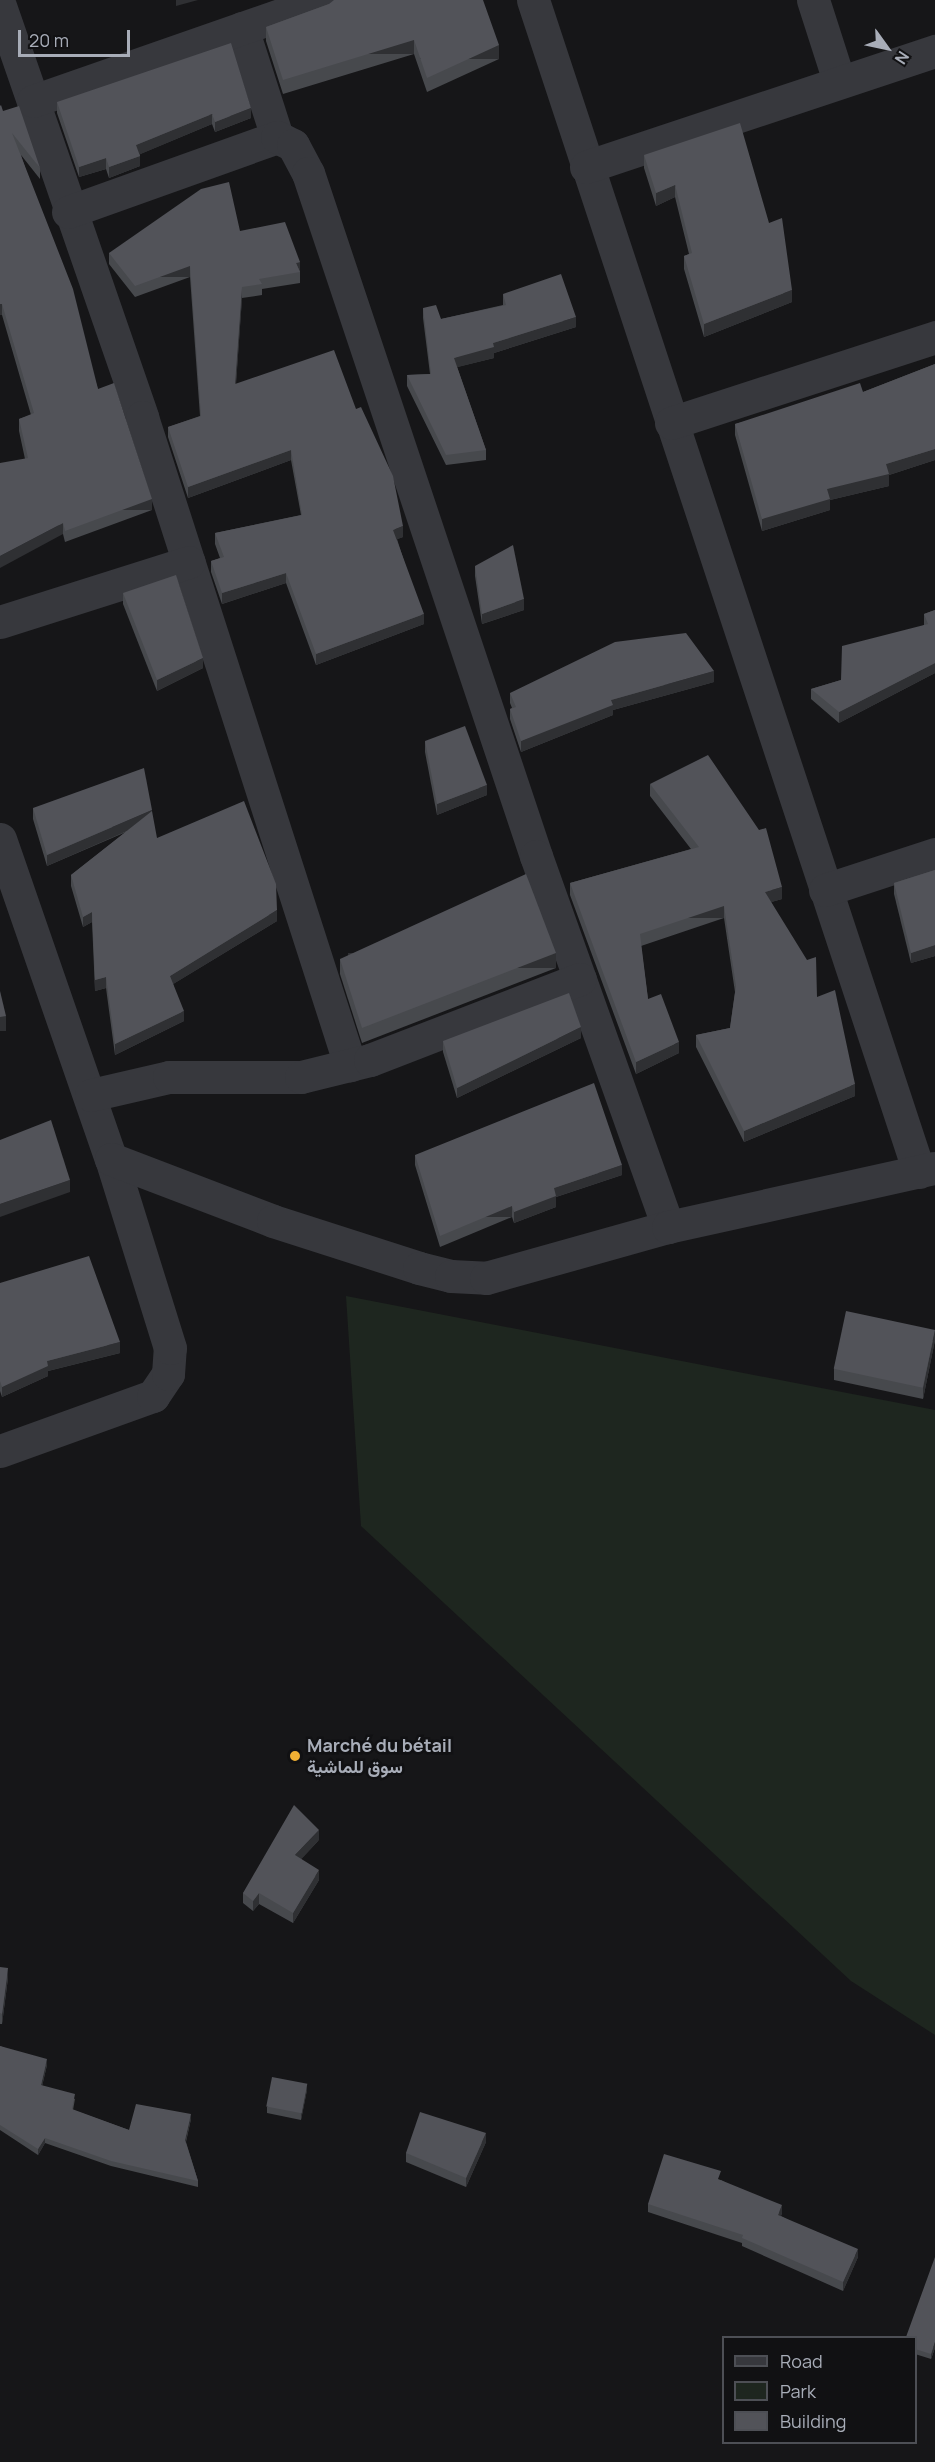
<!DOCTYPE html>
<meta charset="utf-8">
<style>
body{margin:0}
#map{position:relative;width:935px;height:2462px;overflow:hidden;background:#161618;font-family:Manrope,Vazirmatn,sans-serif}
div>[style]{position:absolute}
.green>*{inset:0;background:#1e261f}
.minor>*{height:33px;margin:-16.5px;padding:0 16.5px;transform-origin:16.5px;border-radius:16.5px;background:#37383d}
.wall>*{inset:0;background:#47494d}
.shaded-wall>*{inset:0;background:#2f3033;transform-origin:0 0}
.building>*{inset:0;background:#525359;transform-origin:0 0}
.dots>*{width:16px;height:16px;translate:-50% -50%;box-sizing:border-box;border:3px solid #111113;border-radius:50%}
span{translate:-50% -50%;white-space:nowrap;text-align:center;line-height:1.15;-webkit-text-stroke:5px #111113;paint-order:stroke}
.poi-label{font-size:18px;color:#a8adb8;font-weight:700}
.left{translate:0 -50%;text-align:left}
.legend{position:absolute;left:722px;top:2336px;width:195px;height:108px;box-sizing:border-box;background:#111113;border:2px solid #4d4f55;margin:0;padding:8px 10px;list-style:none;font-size:18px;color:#a8adb8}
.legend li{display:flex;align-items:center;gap:12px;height:30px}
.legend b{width:30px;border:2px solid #4d4f55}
.north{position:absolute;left:857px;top:18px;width:60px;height:60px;-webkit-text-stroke:4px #111113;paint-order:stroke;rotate:123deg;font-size:16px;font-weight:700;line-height:24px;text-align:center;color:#a8adb8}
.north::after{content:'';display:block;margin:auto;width:21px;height:27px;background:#a8adb8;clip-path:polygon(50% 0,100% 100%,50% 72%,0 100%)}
.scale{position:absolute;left:18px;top:30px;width:112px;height:27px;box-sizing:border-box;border:3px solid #a8adb8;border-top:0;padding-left:8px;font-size:18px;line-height:21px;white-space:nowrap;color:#a8adb8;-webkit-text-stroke:4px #111113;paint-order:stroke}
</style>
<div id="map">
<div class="green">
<i style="clip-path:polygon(346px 1296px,935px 1410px,935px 2035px,851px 1981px,361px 1526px)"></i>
</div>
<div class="minor">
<i style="left:533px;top:0;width:1234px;rotate:71.77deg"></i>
<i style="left:813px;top:0;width:85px;rotate:72.2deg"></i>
<i style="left:0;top:6px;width:435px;rotate:70.9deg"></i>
<i style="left:142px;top:417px;width:681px;rotate:72.2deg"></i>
<i style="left:242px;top:28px;width:114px;rotate:72.2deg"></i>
<i style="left:33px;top:101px;width:307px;rotate:-19.2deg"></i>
<i style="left:586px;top:167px;width:368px;rotate:-18.4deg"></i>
<i style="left:68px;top:212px;width:222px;rotate:-19.7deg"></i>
<i style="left:277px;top:137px;width:18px;rotate:27deg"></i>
<i style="left:293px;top:145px;width:32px;rotate:62deg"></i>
<i style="left:308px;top:173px;width:720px;rotate:71.54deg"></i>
<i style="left:536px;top:856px;width:394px;rotate:70.4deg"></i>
<i style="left:671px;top:423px;width:278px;rotate:-18deg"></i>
<i style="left:0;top:622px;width:198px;rotate:-17.6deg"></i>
<i style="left:0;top:839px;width:339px;rotate:70.9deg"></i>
<i style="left:825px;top:890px;width:116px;rotate:-18.1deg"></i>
<i style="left:91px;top:1095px;width:80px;rotate:-13deg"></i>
<i style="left:169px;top:1077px;width:132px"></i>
<i style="left:301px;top:1077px;width:71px;rotate:-13.8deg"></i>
<i style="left:370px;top:1060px;width:225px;rotate:-21.1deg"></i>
<i style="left:0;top:1451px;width:163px;rotate:-19.8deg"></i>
<i style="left:153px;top:1396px;width:27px;rotate:-56deg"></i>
<i style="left:168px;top:1374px;width:26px;rotate:-86deg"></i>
<i style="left:170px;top:1348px;width:198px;rotate:-107.3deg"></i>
<i style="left:111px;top:1159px;width:173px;rotate:20.9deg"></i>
<i style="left:273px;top:1221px;width:153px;rotate:17.8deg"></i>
<i style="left:419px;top:1268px;width:33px;rotate:14deg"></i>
<i style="left:451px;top:1276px;width:35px;rotate:3deg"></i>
<i style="left:486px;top:1278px;width:189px;rotate:-15.7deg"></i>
<i style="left:668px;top:1227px;width:273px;rotate:-12.5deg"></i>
</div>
<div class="wall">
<i style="clip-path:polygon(329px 4px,499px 59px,427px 92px,414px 54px,283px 94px,266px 41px,266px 27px)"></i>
<i style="clip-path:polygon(57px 102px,251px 118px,215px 132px,212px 124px,140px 154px,140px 166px,109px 178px,106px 169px,79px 177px,57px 113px)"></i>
<i style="clip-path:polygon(3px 111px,40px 168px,40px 179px,21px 155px,98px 389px,152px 510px,65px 542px,63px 534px,25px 459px,19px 431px,19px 419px,31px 415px,2px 315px,0 315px)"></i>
<i style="clip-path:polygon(644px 155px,792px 302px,704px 337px,684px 269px,684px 256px,689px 254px,675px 197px,656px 206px,644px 168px)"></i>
<i style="clip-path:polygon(240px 231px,300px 262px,300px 283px,262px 289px,262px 295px,242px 298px,236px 384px,403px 537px,397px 539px,424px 624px,316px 665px,286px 583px,222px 604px,211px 572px,211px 561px,220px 558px,215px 544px,215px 533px,301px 515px,291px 460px,188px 498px,168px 437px,168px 427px,200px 416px,190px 277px,135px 297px,109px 264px,109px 253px)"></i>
<i style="clip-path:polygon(503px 294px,576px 327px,494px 353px,494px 358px,457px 367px,486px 450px,486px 460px,446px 465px,407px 386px,407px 375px,430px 374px,423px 318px,423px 308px,441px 319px,503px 305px)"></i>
<i style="clip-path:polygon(935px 364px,935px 460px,889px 475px,889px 486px,830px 500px,830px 510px,762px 531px,735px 435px,735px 424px,863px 392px)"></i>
<i style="clip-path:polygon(475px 566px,524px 610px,482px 624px,475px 576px)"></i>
<i style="clip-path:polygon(123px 593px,203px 668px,157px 691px,123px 604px)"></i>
<i style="clip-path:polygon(935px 610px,935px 673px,839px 723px,811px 699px,811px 689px,841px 680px,924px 625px,924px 614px)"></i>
<i style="clip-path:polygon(714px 682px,613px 710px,613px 715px,521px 752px,510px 719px,510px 709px,512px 708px,510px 703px,510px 693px)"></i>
<i style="clip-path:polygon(425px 741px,487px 795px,437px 815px,425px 752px)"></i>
<i style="clip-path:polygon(650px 784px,782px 899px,771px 902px,817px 997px,855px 1096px,744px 1142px,696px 1047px,696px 1035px,730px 1028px,735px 992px,724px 918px,641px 946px,648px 999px,679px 1053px,636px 1074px,570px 895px,570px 883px,691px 849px,650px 796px)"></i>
<i style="clip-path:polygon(33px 808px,157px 838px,277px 921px,173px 984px,184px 1021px,115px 1055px,106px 988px,95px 991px,92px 922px,83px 927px,71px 886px,71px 875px,126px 832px,47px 866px,33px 819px)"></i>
<i style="clip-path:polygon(935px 870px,935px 956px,911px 963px,894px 894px,894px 883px)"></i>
<i style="clip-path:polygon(340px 959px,556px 968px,362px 1043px,340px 974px)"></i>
<i style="clip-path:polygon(581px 1038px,457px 1098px,443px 1052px,443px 1041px)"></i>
<i style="clip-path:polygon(415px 1155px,622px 1175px,556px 1197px,556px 1207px,514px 1223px,512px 1217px,440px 1247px,415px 1165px)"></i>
<i style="clip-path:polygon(0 1283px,120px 1353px,48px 1371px,48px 1376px,2px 1397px,0 1391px)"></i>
<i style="clip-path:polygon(935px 1340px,923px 1399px,834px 1380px,834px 1369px)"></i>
<i style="clip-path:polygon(319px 1840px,301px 1859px,319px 1880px,293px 1923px,259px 1904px,253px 1911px,243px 1903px,243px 1893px)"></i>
<i style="clip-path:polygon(0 1967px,8px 1978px,2px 2024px,0 2024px)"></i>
<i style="clip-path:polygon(0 2046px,47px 2065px,42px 2086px,75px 2099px,73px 2110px,129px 2130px,191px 2119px,186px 2142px,198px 2181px,198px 2187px,111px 2166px,45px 2143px,38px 2155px,0 2130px)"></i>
<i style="clip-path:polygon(307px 2090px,301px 2120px,267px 2113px,267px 2107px)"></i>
<i style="clip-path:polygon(486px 2142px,466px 2187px,406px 2162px,406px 2153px)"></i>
<i style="clip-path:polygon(721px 2180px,782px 2213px,781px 2216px,858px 2257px,843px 2291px,742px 2246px,742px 2243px,648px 2212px,648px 2204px)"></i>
<i style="clip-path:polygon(915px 2337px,935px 2348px,931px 2359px,915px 2354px)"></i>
</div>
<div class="shaded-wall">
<i style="clip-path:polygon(176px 0,198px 0,176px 6px)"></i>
<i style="left:414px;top:40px;width:14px;height:137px;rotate:90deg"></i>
<i style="left:499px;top:45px;width:14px;height:79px;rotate:90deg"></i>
<i style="clip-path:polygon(251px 108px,251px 118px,215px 132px,215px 122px)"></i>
<i style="clip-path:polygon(212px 114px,212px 124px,136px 156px,136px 145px)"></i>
<i style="clip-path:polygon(140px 156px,140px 166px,109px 178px,109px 167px)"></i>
<i style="clip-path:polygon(106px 158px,106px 169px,79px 177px,79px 167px)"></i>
<i style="clip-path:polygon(675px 185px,675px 197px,656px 206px,656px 193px)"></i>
<i style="clip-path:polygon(300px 262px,300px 272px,296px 263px)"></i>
<i style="left:190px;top:266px;width:11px;height:59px;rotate:90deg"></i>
<i style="clip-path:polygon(242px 287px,242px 298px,235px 395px,235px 384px)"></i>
<i style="clip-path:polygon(792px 290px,792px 302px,704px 337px,704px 324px)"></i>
<i style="left:0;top:304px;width:2px;height:11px"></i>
<i style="clip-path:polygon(576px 317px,576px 327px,494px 353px,494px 358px,454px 368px,454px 358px,493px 343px)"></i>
<i style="clip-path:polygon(935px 449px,935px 460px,889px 475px,889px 486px,830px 500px,830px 510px,762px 531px,762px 519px,827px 489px,886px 464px)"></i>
<i style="clip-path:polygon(291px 450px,291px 460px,188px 498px,188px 487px)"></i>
<i style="left:152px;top:499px;width:11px;height:93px;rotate:90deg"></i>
<i style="clip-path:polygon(63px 523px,63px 534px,0 568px,0 556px)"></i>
<i style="clip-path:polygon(403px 526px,403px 537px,393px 541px,393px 530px)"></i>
<i style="clip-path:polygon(286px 573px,286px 583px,222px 604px,222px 593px)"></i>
<i style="clip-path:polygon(524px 599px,524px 610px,482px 624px,482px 614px)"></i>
<i style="clip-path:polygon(424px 614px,424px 624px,316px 665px,316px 654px)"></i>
<i style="clip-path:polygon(203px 658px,203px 668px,157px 691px,157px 680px)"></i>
<i style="clip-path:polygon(935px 663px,935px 673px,839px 723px,839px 712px)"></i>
<i style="clip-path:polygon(714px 671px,714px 682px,613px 710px,613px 715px,521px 752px,521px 741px,611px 700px)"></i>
<i style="clip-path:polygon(487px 785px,487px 795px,437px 815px,437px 804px)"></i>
<i style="clip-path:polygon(152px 810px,152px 820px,47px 866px,47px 855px)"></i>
<i style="clip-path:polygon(782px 887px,782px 899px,765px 904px,765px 892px)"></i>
<i style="left:724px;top:906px;width:12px;height:89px;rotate:90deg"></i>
<i style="clip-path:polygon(277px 910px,277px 921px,170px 986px,170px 976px)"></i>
<i style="clip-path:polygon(92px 912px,92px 922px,83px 927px,83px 917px)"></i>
<i style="clip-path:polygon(935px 945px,935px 956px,911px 963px,911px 953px)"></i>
<i style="left:556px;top:953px;width:15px;height:208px;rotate:90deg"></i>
<i style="clip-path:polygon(106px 977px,106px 988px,95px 991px,95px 980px)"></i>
<i style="clip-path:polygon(184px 1011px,184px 1021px,115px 1055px,115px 1044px)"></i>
<i style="left:6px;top:1016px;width:15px;height:6px;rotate:90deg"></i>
<i style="clip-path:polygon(581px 1027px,581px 1038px,457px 1098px,457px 1088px)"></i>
<i style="clip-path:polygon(679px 1042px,679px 1053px,636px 1074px,636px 1062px)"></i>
<i style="clip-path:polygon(855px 1084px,855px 1096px,744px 1142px,744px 1131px)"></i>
<i style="clip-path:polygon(622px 1165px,622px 1175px,556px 1197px,556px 1207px,514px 1223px,514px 1212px,554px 1188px)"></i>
<i style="clip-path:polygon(70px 1180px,70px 1192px,0 1217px,0 1204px)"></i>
<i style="left:512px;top:1206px;width:11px;height:78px;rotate:90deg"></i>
<i style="clip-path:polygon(935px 1330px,935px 1340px,923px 1399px,923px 1388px)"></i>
<i style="clip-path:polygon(120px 1342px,120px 1353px,48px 1371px,48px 1376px,2px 1397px,2px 1387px,47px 1361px)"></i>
<i style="clip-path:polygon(319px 1830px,319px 1840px,295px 1866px,295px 1855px)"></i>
<i style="clip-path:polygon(319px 1870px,319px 1880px,293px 1923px,293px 1913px)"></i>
<i style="clip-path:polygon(259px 1893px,259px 1904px,253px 1911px,253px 1901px)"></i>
<i style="clip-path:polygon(8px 1968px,8px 1978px,2px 2024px,2px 2014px)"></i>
<i style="clip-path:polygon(47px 2059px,47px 2065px,41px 2091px,41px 2085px)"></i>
<i style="clip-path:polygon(307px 2084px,307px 2090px,301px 2120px,301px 2115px)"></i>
<i style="clip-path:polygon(191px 2114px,191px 2119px,185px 2145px,185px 2140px)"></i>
<i style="clip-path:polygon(486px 2133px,486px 2142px,466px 2187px,466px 2178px)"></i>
<i style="clip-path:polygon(45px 2138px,45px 2143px,38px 2155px,38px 2149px)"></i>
<i style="clip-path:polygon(782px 2205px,782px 2213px,778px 2223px,778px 2215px)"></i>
<i style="clip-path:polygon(858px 2249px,858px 2257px,843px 2291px,843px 2282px)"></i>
<i style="clip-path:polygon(935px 2342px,935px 2348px,931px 2359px,931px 2354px)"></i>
</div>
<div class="building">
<i style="clip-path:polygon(334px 0,483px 0,499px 45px,427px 78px,414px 40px,283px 80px,266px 27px,329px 4px)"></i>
<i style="clip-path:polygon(231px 43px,251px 108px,215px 122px,212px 114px,136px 145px,140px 156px,109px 167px,106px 158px,79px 167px,57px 102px)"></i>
<i style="clip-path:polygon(1px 105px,3px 111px,19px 106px,40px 168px,12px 133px,73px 289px,98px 389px,114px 383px,152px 499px,65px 531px,63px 523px,0 556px,0 463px,28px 458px,19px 419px,34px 413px,2px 304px,0 304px,0 106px)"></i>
<i style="clip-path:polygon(740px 123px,769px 223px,782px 218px,792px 290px,704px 324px,684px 256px,692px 253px,675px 185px,656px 193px,644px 155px)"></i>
<i style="clip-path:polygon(229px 182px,240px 231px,285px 222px,300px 262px,296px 263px,300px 272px,259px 279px,262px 284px,242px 287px,235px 384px,334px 350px,356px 409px,361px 407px,393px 476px,403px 526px,393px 530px,424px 614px,316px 654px,286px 573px,222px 593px,211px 561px,224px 557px,215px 533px,302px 515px,291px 450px,188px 487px,168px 427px,201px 416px,190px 266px,135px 286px,109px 253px,201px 189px)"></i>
<i style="clip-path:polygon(561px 274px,576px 317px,493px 343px,494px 347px,454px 358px,486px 450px,446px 455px,407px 375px,431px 374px,423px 308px,436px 305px,441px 319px,506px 305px,503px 294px)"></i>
<i style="clip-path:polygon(935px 364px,935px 449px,886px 464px,889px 474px,827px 489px,830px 499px,762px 519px,735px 424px,860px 383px,863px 392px)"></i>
<i style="clip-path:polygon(513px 545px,524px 599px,482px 614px,475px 566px)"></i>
<i style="clip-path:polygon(176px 575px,203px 658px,157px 680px,123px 593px)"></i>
<i style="clip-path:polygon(935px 610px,935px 663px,839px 712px,811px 689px,841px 680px,842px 646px,928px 624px,924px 614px)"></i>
<i style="clip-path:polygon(686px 633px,714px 671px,611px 700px,613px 705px,521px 741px,510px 709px,516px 707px,510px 693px,615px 642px)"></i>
<i style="clip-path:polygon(465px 726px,487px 785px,437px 804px,425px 741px)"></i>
<i style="clip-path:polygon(708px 755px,759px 830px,766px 828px,782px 887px,765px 892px,807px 960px,816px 957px,817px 997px,835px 990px,855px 1084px,744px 1131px,696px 1035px,730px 1028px,736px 986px,724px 906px,640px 934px,648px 999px,661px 994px,679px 1042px,636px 1062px,570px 883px,699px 847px,650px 784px)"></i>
<i style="clip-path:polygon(144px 768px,152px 810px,47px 855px,33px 808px)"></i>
<i style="clip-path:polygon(244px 801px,276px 884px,277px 910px,170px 976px,184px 1011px,115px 1044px,106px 977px,95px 980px,92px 912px,83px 917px,71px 875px,152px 811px,157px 838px)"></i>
<i style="clip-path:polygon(935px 870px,935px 945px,911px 953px,894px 883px)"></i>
<i style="clip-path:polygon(526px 874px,556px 953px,362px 1028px,340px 959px)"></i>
<i style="clip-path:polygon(0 991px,6px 1016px,0 1017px)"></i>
<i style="clip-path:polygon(569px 993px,581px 1027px,457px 1088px,443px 1041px)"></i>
<i style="clip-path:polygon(594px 1083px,622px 1165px,554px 1188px,556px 1196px,514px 1212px,512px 1206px,440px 1236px,415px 1155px)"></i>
<i style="clip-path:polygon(51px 1120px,70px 1180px,0 1204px,0 1140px)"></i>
<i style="clip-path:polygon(89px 1256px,120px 1342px,47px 1361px,48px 1366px,2px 1387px,0 1381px,0 1283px)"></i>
<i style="left:846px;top:1311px;width:91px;height:59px;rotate:12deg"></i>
<i style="clip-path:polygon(294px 1805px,319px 1830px,295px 1855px,319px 1870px,293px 1913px,259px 1893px,253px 1901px,243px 1893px)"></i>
<i style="clip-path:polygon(0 1967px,8px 1968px,2px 2014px,0 2013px)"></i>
<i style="clip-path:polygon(0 2046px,47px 2059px,41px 2085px,75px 2094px,72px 2109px,129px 2130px,136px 2104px,191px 2114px,185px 2140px,198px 2181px,111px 2161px,45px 2138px,38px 2149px,0 2125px)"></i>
<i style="left:272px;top:2077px;width:36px;height:30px;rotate:11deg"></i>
<i style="clip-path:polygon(420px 2112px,486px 2133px,466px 2178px,406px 2153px)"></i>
<i style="clip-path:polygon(664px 2154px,721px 2171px,718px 2179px,782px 2205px,778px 2215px,858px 2249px,843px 2282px,742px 2238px,743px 2235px,648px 2204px)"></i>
<i style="clip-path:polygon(935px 2257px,935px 2342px,931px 2354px,915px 2349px,915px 2337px,906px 2337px)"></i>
</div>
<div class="dots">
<i style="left:295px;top:1756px;background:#f2b134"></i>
</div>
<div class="poi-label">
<span class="left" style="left:307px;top:1756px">Marché du bétail<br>سوق للماشية</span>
</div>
<ul class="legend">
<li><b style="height:8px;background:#37383d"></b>Road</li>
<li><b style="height:16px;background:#1e261f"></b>Park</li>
<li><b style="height:16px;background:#525359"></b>Building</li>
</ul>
<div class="north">N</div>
<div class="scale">20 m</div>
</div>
